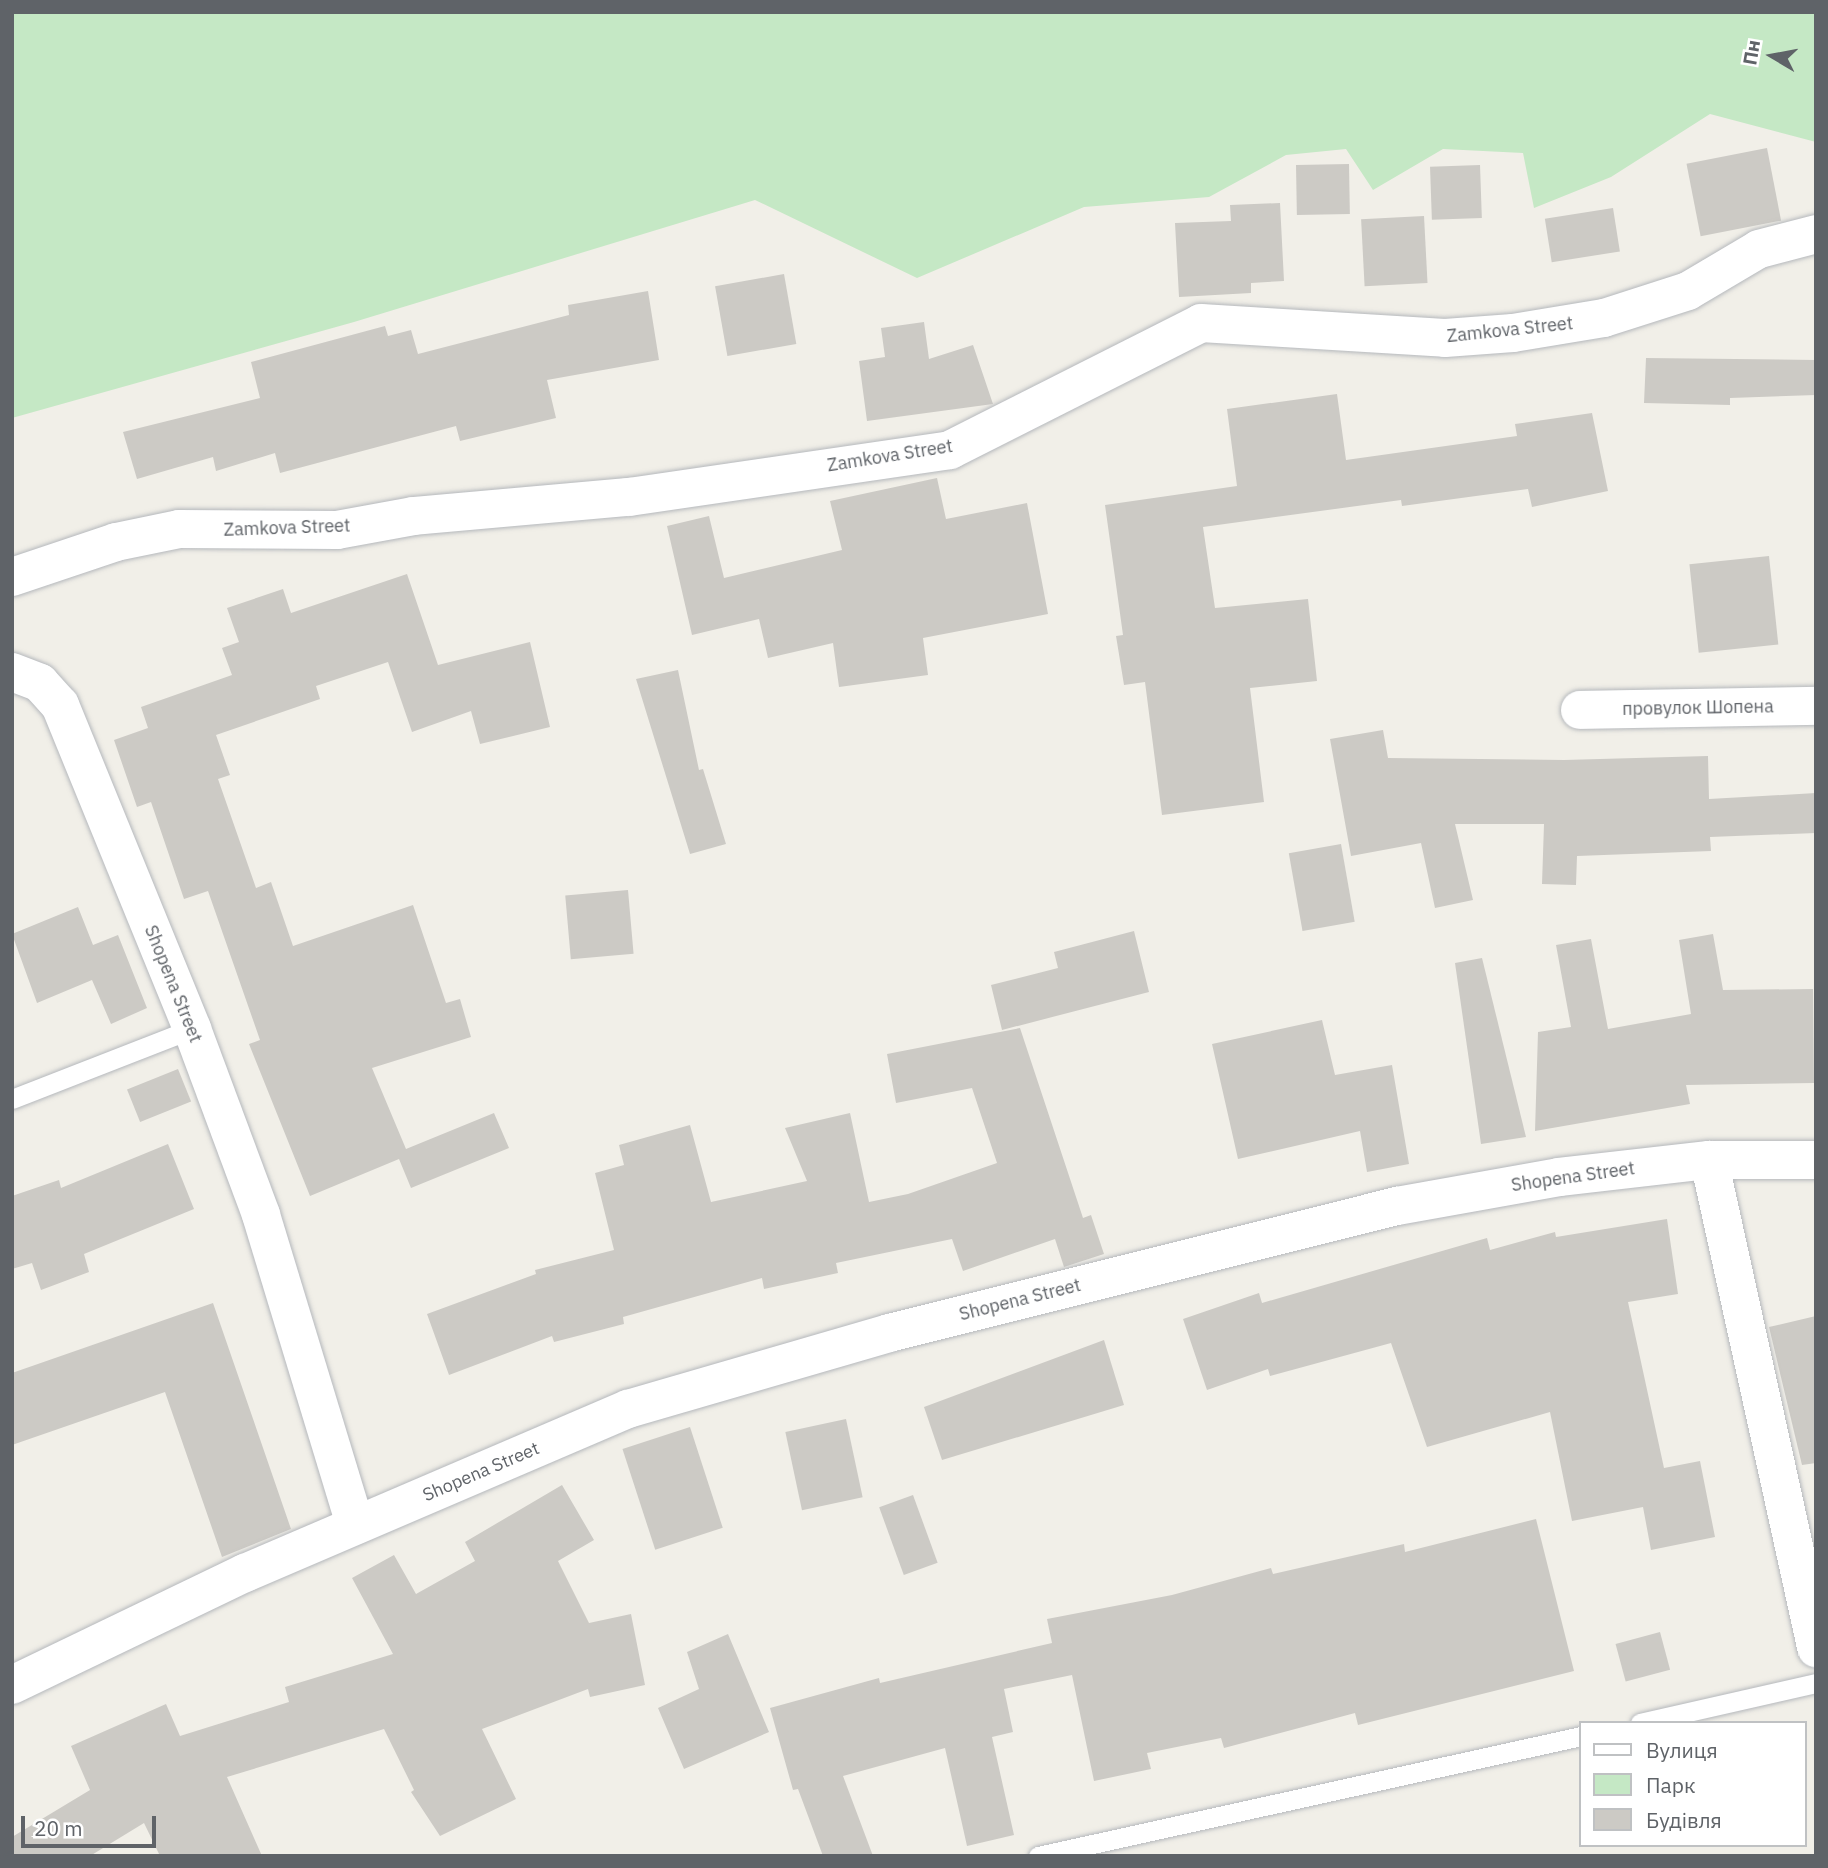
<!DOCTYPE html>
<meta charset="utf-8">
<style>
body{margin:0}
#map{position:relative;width:1828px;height:1868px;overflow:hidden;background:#f1efe8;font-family:"IBM Plex Sans",sans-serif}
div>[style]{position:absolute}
.green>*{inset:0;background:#c5e8c5}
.building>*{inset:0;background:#cccac5;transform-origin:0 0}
.roads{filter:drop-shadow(0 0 2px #b5b8bc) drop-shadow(0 0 2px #b5b8bc)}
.service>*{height:19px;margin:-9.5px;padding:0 9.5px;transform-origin:9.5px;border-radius:9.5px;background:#fff}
.minor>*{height:38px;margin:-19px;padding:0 19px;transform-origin:19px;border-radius:19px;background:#fff}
span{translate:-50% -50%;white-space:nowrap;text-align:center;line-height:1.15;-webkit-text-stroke:5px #fff;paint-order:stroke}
.street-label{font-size:18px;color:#5f6368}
.frame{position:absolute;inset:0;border:14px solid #5f6368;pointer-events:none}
.legend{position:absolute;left:1579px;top:1721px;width:228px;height:126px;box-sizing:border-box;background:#fff;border:2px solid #bfc1c3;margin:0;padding:9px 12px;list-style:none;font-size:21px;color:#5f6368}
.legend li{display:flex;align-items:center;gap:14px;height:35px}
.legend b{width:35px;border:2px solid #bfc1c3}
.north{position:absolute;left:1737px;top:21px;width:70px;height:70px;-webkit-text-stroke:5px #fff;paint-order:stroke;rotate:280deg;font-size:19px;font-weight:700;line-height:28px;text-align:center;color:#5f6368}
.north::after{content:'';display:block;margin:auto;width:24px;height:32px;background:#5f6368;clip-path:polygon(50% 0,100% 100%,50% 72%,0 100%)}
.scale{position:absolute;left:21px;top:1816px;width:135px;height:32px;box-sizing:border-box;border:4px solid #5f6368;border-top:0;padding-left:9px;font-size:21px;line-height:24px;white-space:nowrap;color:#5f6368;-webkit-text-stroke:5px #fff;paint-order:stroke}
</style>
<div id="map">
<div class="green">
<i style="clip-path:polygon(12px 12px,1816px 12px,1816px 142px,1710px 114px,1611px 177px,1534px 208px,1523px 153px,1443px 149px,1373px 190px,1346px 149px,1286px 155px,1209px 197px,1084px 207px,917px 278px,755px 200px,354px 322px,12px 418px)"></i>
</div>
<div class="building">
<i style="left:1767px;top:148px;width:74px;height:82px;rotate:79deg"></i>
<i style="left:1349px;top:164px;width:50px;height:53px;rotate:89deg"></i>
<i style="left:1480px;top:165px;width:53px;height:50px;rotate:88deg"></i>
<i style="clip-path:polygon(1280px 203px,1284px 281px,1251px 283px,1251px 293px,1179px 297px,1175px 223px,1231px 221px,1230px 205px)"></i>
<i style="left:1613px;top:208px;width:44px;height:69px;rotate:81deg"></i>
<i style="left:1424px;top:216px;width:67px;height:63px;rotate:87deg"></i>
<i style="left:784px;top:274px;width:71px;height:70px;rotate:80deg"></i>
<i style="clip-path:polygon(648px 291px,659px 360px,547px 380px,556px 418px,460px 441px,456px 426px,280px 473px,275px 453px,216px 471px,213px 457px,137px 479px,123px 432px,260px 398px,251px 362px,385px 326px,388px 336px,411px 330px,418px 354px,569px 315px,568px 305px)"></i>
<i style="clip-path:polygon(924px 322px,929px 359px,973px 345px,993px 404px,867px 421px,859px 361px,885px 357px,881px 328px)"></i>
<i style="clip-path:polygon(1646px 358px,1816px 360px,1816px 395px,1730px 398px,1730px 405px,1644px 403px)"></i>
<i style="clip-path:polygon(1337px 394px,1346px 460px,1517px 436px,1515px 424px,1592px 413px,1608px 491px,1532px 507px,1528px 489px,1402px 506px,1401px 500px,1203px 527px,1215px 608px,1308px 599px,1317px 681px,1250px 688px,1264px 802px,1162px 815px,1145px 682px,1124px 685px,1116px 636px,1123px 635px,1105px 505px,1237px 486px,1227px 409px)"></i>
<i style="clip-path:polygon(937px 478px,946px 519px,1027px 503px,1048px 614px,923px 638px,928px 675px,839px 687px,833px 643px,768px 658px,759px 619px,692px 635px,667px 526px,709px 516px,724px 578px,842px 550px,830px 501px)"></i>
<i style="left:1769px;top:556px;width:89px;height:80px;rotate:84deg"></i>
<i style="clip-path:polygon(407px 574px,438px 665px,530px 642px,550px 727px,480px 744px,471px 711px,412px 732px,388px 662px,316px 686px,320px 699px,216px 735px,230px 775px,218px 779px,256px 888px,271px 882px,293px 946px,413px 905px,446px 1003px,460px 999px,471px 1037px,372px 1068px,406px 1149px,494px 1113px,509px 1148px,411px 1188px,399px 1159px,310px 1196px,249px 1044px,260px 1040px,208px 891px,184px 899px,151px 802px,137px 807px,114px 740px,148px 728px,141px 707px,232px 675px,222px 648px,239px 642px,227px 608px,283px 589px,291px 613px)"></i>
<i style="clip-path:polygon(678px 670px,699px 770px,703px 769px,726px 844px,690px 854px,636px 679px)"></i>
<i style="clip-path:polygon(1383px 730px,1388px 758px,1564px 760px,1708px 756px,1709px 799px,1816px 793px,1816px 833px,1710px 837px,1711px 851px,1577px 856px,1576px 885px,1542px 884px,1544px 824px,1455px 824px,1473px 900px,1435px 908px,1421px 843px,1351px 856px,1330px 739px)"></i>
<i style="left:1341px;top:844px;width:79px;height:53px;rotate:80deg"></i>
<i style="left:628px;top:890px;width:64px;height:63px;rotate:85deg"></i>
<i style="clip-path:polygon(78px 907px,93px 945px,118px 935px,147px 1008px,111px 1024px,92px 980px,37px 1003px,12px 934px)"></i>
<i style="clip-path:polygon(1134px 931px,1149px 992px,1002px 1030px,991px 985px,1058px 968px,1054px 952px)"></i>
<i style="clip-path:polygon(1713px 934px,1723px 990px,1813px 989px,1814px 1083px,1686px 1085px,1690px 1104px,1535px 1131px,1538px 1032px,1571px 1027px,1556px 945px,1591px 939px,1608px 1029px,1691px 1014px,1679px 940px)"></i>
<i style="clip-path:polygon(1482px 958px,1526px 1137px,1481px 1144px,1455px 963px)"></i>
<i style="clip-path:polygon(1322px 1020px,1335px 1075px,1392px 1065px,1409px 1164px,1367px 1172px,1360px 1131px,1238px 1159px,1212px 1044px)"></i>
<i style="clip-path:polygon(1020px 1028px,1083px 1218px,1091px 1215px,1104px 1254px,1064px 1267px,1055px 1239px,963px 1271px,952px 1239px,836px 1263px,838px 1273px,764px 1289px,762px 1278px,623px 1317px,624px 1324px,554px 1342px,552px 1336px,449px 1375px,427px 1314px,536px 1274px,535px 1270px,614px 1250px,595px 1173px,624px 1165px,619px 1145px,690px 1125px,711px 1202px,807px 1181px,785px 1128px,850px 1113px,869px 1202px,908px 1194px,997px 1163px,972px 1088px,896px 1103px,887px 1054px)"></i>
<i style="left:178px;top:1069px;width:35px;height:55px;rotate:68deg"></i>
<i style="clip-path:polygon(168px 1144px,194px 1209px,84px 1254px,89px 1272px,41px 1290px,32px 1263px,12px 1269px,12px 1196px,59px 1180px,61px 1188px)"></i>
<i style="clip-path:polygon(1667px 1219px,1678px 1294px,1628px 1302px,1664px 1468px,1700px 1461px,1715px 1537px,1651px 1550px,1643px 1507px,1572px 1521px,1550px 1412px,1427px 1447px,1391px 1343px,1270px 1376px,1268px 1369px,1207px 1390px,1183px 1319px,1259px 1293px,1262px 1303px,1487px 1238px,1490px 1250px,1555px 1232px,1556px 1237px)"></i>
<i style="clip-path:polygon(213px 1303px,291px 1529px,222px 1557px,165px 1392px,12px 1445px,12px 1373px)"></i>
<i style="clip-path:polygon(1816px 1316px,1816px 1463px,1802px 1465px,1769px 1327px)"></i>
<i style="clip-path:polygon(1104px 1340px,1124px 1405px,942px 1460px,924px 1407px)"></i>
<i style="left:846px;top:1419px;width:80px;height:62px;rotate:78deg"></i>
<i style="left:690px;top:1427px;width:106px;height:71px;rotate:72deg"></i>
<i style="clip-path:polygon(562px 1485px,594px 1540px,558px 1561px,589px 1623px,631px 1614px,645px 1685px,590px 1697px,588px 1689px,482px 1729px,516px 1799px,440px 1836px,411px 1792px,414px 1790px,384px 1729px,227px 1777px,262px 1856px,160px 1856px,144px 1823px,90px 1856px,12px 1856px,12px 1837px,90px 1790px,71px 1746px,166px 1704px,180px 1736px,289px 1702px,285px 1687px,393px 1654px,352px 1578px,394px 1555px,416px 1594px,475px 1561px,465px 1542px)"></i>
<i style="left:913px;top:1495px;width:72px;height:36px;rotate:70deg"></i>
<i style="clip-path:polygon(1536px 1519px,1574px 1671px,1358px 1725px,1355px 1713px,1224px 1748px,1221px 1738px,1147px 1753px,1151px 1769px,1094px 1781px,1072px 1675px,1004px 1689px,1013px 1732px,992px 1737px,1014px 1835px,967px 1846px,945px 1748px,843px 1776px,873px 1856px,823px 1856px,798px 1789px,793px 1790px,770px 1708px,879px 1678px,880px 1683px,1052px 1643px,1047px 1619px,1172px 1595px,1271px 1568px,1273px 1574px,1404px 1544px,1405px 1552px)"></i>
<i style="left:1660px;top:1632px;width:39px;height:46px;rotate:75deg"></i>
<i style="clip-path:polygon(728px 1634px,769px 1732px,684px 1769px,658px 1708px,699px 1689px,687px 1652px)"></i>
</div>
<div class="roads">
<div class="service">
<i style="left:12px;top:1099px;width:193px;rotate:-21.3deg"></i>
<i style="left:1640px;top:1723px;width:180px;rotate:-12.8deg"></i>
<i style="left:1038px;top:1856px;width:556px;rotate:-12.46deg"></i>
</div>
<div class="minor">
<i style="left:12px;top:577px;width:110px;rotate:-18.6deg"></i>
<i style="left:116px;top:542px;width:64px;rotate:-11.7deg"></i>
<i style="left:179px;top:529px;width:158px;rotate:0.4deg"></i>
<i style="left:337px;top:530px;width:78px;rotate:-10.3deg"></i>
<i style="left:414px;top:516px;width:216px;rotate:-5.1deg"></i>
<i style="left:629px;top:497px;width:324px;rotate:-8.3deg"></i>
<i style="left:950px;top:450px;width:281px;rotate:-26.8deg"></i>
<i style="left:1201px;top:323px;width:244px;rotate:3.5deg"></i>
<i style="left:1445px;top:338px;width:68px;rotate:-4.2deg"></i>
<i style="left:1513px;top:333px;width:92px;rotate:-9.4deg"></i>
<i style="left:1604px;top:318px;width:88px;rotate:-17.8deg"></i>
<i style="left:1688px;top:291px;width:82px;rotate:-30.6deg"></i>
<i style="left:1759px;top:249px;width:59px;rotate:-14.7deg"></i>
<i style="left:12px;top:672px;width:30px;rotate:21deg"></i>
<i style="left:40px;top:683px;width:30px;rotate:48deg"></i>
<i style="left:60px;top:705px;width:350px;rotate:67.8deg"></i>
<i style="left:192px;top:1029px;width:198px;rotate:69.6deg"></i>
<i style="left:261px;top:1215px;width:324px;rotate:73.1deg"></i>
<i style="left:1580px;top:710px;width:236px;rotate:-1deg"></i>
<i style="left:1709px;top:1160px;width:500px;rotate:77.6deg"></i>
<i style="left:12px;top:1685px;width:259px;rotate:-25.7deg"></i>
<i style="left:245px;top:1573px;width:417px;rotate:-23.2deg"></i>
<i style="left:628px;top:1409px;width:272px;rotate:-16.2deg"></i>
<i style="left:889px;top:1333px;width:524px;rotate:-14.04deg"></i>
<i style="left:1397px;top:1206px;width:165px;rotate:-10.1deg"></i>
<i style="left:1559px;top:1177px;width:151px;rotate:-6.5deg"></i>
<i style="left:1709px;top:1160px;width:107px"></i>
</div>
</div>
<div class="street-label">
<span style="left:1510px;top:330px;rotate:-6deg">Zamkova Street</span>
<span style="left:890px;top:456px;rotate:-9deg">Zamkova Street</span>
<span style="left:287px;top:528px;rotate:-2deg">Zamkova Street</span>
<span style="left:1698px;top:708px;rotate:-1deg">провулок Шопена</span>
<span style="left:173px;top:984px;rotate:68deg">Shopena Street</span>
<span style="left:1573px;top:1177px;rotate:-8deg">Shopena Street</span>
<span style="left:1020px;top:1300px;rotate:-14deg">Shopena Street</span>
<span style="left:481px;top:1472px;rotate:-23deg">Shopena Street</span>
</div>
<div class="frame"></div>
<ul class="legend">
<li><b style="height:9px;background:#fff"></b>Вулиця</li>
<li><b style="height:19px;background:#c5e8c5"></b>Парк</li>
<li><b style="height:19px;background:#cccac5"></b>Будівля</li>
</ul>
<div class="north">Пн</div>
<div class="scale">20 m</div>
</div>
